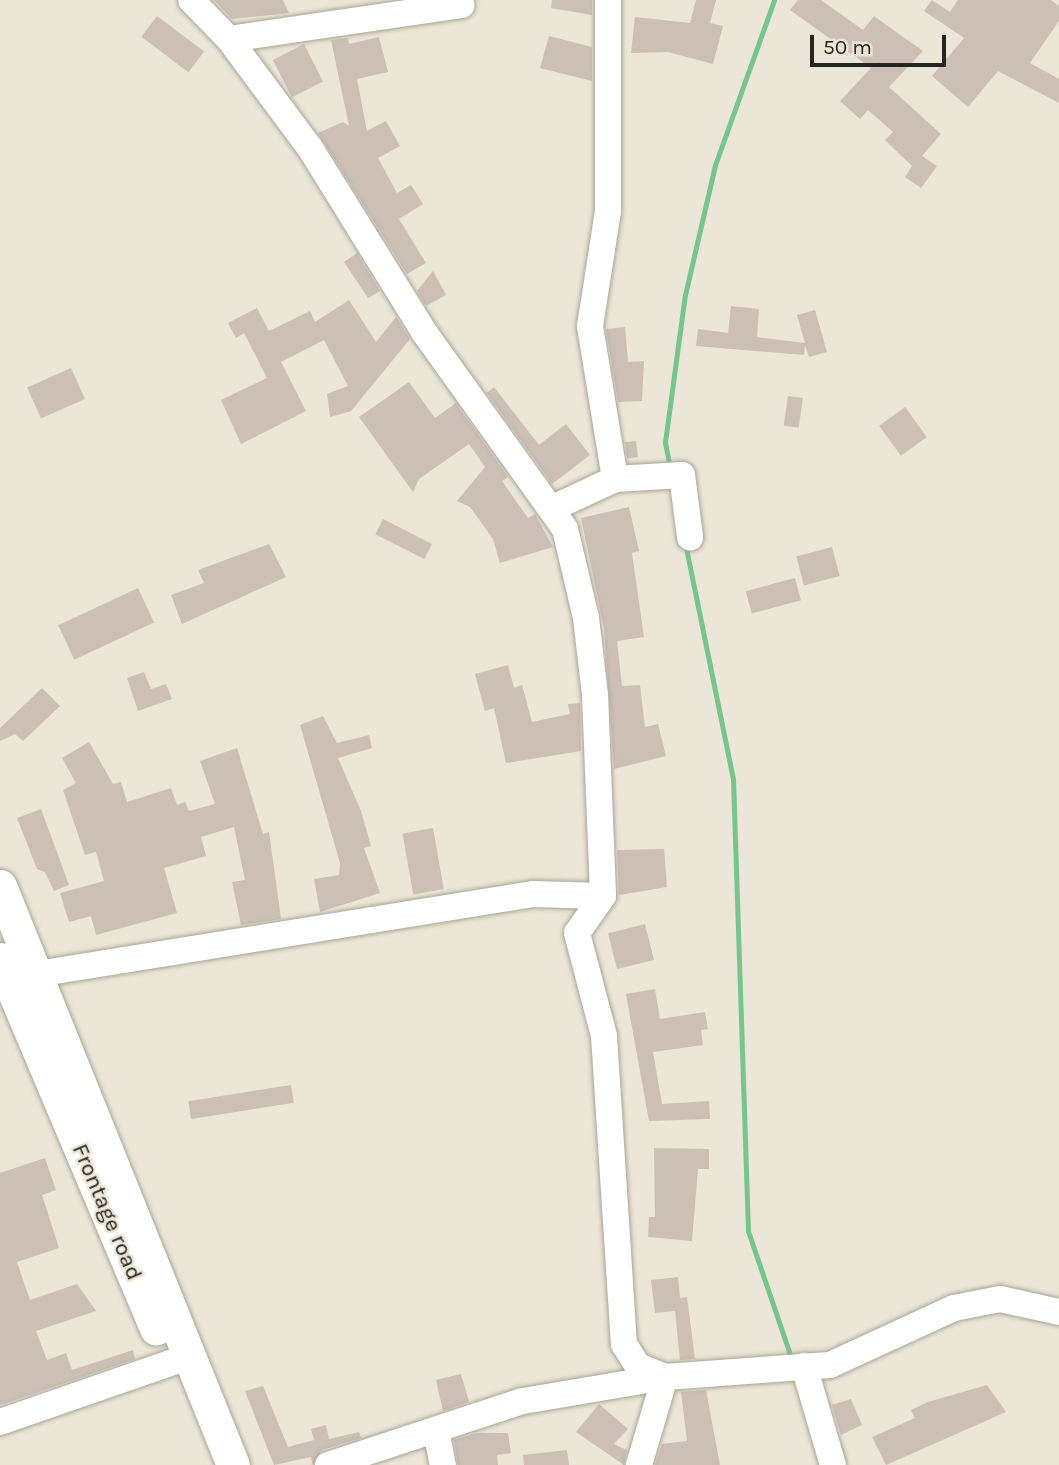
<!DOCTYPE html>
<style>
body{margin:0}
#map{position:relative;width:1059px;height:1465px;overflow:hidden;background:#ebe6d7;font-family:Karla,sans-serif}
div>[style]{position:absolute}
.stream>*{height:5px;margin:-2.5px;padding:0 2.5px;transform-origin:2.5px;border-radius:2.5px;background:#74c68b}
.building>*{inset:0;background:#ccbfb5;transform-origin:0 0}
.roads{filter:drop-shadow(0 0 2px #aaa597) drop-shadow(0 0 2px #aaa597)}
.minor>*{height:26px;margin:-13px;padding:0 13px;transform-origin:13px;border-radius:13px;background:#fff}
.major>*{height:33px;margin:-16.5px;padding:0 16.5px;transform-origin:16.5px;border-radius:16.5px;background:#fff}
span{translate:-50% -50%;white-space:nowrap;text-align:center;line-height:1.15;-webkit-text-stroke:5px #ebe6d7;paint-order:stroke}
.street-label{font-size:23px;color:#26241e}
.scale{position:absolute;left:810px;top:35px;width:136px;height:32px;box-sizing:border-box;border:4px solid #26241e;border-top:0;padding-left:9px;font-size:21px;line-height:24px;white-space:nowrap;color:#26241e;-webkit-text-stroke:5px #ebe6d7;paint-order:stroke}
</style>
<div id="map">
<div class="stream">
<i style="left:670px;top:468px;width:26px;rotate:-101deg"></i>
<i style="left:665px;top:442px;width:148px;rotate:-82.3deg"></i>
<i style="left:685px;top:295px;width:133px;rotate:-77deg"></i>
<i style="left:715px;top:165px;width:175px;rotate:-70.3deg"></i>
<i style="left:685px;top:543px;width:241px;rotate:78.5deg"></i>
<i style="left:733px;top:779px;width:452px;rotate:88.1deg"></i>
<i style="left:748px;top:1231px;width:136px;rotate:71.2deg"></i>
</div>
<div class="building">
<i style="clip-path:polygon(214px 0,283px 0,289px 13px,232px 19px)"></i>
<i style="clip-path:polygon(552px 0,592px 0,592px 15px,551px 8px)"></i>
<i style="clip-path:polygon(696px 0,716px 0,710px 23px,723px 26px,713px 64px,668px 52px,631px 53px,635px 17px,690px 23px)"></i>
<i style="clip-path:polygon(798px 0,821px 0,863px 30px,874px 16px,923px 51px,889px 87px,941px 134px,922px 156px,937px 166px,921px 188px,905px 177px,912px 166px,885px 140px,893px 132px,868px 110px,860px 119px,840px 101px,871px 68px,790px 10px)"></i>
<i style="clip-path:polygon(932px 0,950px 12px,958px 0,1051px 0,1059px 6px,1059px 21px,1030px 63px,1059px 79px,1059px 103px,998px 71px,968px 107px,932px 76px,964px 38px,924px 11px)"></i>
<i style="left:157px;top:16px;width:59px;height:26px;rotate:37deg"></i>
<i style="clip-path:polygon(549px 36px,592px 47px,592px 81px,540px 68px)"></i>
<i style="clip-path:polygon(379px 37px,388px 72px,357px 79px,367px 131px,386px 121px,400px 146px,378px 158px,397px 193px,411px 185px,423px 204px,399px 219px,426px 263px,407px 274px,318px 133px,343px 122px,349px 126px,331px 40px,348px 38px,349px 44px)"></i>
<i style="left:304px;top:44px;width:42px;height:35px;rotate:63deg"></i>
<i style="clip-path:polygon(357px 253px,380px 291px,368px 298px,344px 262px)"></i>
<i style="clip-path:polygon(433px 271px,446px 295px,426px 306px,417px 291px)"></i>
<i style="clip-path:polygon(349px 300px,376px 342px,396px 317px,410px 339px,351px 411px,330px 417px,327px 394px,348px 386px,324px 340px,281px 362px,306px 411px,241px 444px,221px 400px,267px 378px,244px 333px,236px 338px,228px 323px,257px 308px,269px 331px,310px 311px,315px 322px)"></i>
<i style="clip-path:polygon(731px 306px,759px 309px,757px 337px,805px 343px,797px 315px,815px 310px,827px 352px,809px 357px,805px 345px,804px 355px,696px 346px,698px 329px,728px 333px)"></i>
<i style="clip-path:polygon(625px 327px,628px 362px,644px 361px,642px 401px,618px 402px,606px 329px)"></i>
<i style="left:71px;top:368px;width:34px;height:48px;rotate:66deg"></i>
<i style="clip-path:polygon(409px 382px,435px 418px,456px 403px,508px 477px,502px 481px,528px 518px,535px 514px,553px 547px,500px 563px,493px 539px,470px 507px,457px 501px,485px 467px,469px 444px,419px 479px,413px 492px,359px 417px)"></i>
<i style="clip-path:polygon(494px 387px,539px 445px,566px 424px,590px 455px,552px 484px,487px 393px)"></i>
<i style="left:788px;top:396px;width:15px;height:30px;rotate:8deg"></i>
<i style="left:905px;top:407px;width:37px;height:32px;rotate:54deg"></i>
<i style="left:636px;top:441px;width:16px;height:11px;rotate:83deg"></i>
<i style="clip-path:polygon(629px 507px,639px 551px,632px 553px,644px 637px,617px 641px,622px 686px,640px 685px,645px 727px,658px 724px,666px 756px,614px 769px,604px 628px,581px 518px)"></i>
<i style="left:383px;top:519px;width:55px;height:17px;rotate:27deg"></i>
<i style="clip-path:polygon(269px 544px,286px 577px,182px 624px,171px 595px,204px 583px,198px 570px)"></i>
<i style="left:832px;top:547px;width:30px;height:37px;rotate:75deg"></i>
<i style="left:795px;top:578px;width:23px;height:51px;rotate:75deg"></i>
<i style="left:138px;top:588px;width:38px;height:88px;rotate:65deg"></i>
<i style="clip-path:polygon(508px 665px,514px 688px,522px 685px,532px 722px,570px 714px,568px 704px,580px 703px,581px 751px,506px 763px,494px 708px,485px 711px,475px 674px)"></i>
<i style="clip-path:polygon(144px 672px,151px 689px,166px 684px,172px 699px,138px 711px,127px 678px)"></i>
<i style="clip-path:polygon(42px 688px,60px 706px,23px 741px,15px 734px,0 741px,0 728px)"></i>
<i style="clip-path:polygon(323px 716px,337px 743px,369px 735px,372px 748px,338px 758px,361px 811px,371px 846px,364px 848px,380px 893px,320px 912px,314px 879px,339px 875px,340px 863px,300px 725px)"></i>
<i style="clip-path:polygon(89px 742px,113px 784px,121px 782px,127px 802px,171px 788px,177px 805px,185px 802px,189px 811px,215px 804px,200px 761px,237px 748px,263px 834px,269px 832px,281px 919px,241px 925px,232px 882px,245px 880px,234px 827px,201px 837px,206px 856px,164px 868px,177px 913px,96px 935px,91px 916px,69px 922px,60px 893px,104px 881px,96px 852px,85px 855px,63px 790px,76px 783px,62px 758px)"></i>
<i style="clip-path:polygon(41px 809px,69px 885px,54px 891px,45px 872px,37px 869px,17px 818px)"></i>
<i style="left:433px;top:828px;width:62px;height:31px;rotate:80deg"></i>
<i style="clip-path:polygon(664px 849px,667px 887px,619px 895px,617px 850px)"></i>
<i style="left:645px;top:924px;width:37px;height:38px;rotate:76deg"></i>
<i style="clip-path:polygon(655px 989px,660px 1019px,705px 1012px,708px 1029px,701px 1030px,703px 1045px,653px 1052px,662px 1104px,709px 1101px,710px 1119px,649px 1121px,626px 994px)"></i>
<i style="left:291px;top:1085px;width:18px;height:104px;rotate:81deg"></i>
<i style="clip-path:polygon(654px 1148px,709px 1149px,709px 1169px,698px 1169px,692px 1241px,648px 1237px,649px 1217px,655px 1217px)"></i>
<i style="clip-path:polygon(45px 1158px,56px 1190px,42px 1195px,59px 1248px,17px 1262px,30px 1300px,77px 1284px,96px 1311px,36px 1331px,47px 1360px,66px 1353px,72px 1370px,133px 1350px,135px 1359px,0 1405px,0 1173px)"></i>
<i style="clip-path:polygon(678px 1277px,680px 1298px,687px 1297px,695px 1359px,680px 1360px,675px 1311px,655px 1313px,651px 1280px)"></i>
<i style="clip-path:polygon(461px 1374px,469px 1402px,443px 1411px,436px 1380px)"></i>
<i style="clip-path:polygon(987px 1385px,1006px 1412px,886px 1465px,872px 1437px,915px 1418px,911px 1410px,928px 1402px)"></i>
<i style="clip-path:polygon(263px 1386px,288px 1447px,314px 1440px,311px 1429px,326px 1425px,329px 1439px,359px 1432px,361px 1438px,322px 1450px,313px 1465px,311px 1457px,274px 1465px,245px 1391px)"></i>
<i style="clip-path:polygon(706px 1390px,720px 1465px,655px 1465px,662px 1444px,687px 1441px,681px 1392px)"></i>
<i style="clip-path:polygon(851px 1399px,862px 1425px,841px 1435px,832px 1405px)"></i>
<i style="clip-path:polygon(599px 1404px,628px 1429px,614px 1444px,627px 1450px,624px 1465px,576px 1432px)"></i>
<i style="clip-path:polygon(477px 1433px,508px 1433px,511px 1453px,497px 1455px,498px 1465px,458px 1465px,454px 1440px)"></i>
<i style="clip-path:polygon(567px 1450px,569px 1465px,524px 1465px,523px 1455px)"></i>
</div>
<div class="roads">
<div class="minor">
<i style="left:191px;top:0;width:54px;rotate:45.7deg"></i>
<i style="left:229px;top:39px;width:136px;rotate:53.4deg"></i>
<i style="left:310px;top:148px;width:216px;rotate:58.2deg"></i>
<i style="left:424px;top:332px;width:242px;rotate:54.4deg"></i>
<i style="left:565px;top:529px;width:91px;rotate:76.7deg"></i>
<i style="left:586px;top:618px;width:78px;rotate:83.3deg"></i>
<i style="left:595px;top:695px;width:201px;rotate:87.7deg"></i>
<i style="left:603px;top:896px;width:45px;rotate:125.1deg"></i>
<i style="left:577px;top:933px;width:106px;rotate:75.3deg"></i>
<i style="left:604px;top:1036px;width:309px;rotate:86.3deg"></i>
<i style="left:624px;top:1344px;width:26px;rotate:58deg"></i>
<i style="left:638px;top:1366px;width:29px;rotate:22deg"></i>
<i style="left:665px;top:1377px;width:92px;rotate:106.5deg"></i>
<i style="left:229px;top:39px;width:235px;rotate:-8.3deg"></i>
<i style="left:615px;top:479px;width:67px;rotate:-3.4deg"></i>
<i style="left:682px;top:475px;width:63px;rotate:82.6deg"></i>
<i style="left:555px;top:507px;width:66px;rotate:-25deg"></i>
<i style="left:615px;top:479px;width:155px;rotate:-99.3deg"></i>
<i style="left:590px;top:326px;width:116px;rotate:-81.1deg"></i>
<i style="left:608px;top:211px;width:211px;rotate:-90deg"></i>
<i style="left:37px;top:974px;width:502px;rotate:-9.16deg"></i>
<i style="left:533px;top:894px;width:70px;rotate:1.6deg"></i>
<i style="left:804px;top:1366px;width:103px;rotate:73.7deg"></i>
<i style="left:0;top:1422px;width:202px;rotate:-19.1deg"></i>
<i style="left:436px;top:1430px;width:36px;rotate:79deg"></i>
<i style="left:328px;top:1465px;width:205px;rotate:-18.2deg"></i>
<i style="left:523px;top:1401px;width:144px;rotate:-9.6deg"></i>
<i style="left:665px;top:1377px;width:165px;rotate:-4.2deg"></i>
<i style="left:830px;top:1365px;width:136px;rotate:-24.7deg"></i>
<i style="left:954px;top:1308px;width:47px;rotate:-11.1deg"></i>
<i style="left:1000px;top:1299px;width:60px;rotate:12.4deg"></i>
</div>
<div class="major">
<i style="left:0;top:886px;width:624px;rotate:68.08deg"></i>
<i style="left:0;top:959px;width:401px;rotate:67.1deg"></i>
</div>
</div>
<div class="street-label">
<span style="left:107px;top:1212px;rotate:67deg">Frontage road</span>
</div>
<div class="scale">50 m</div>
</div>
